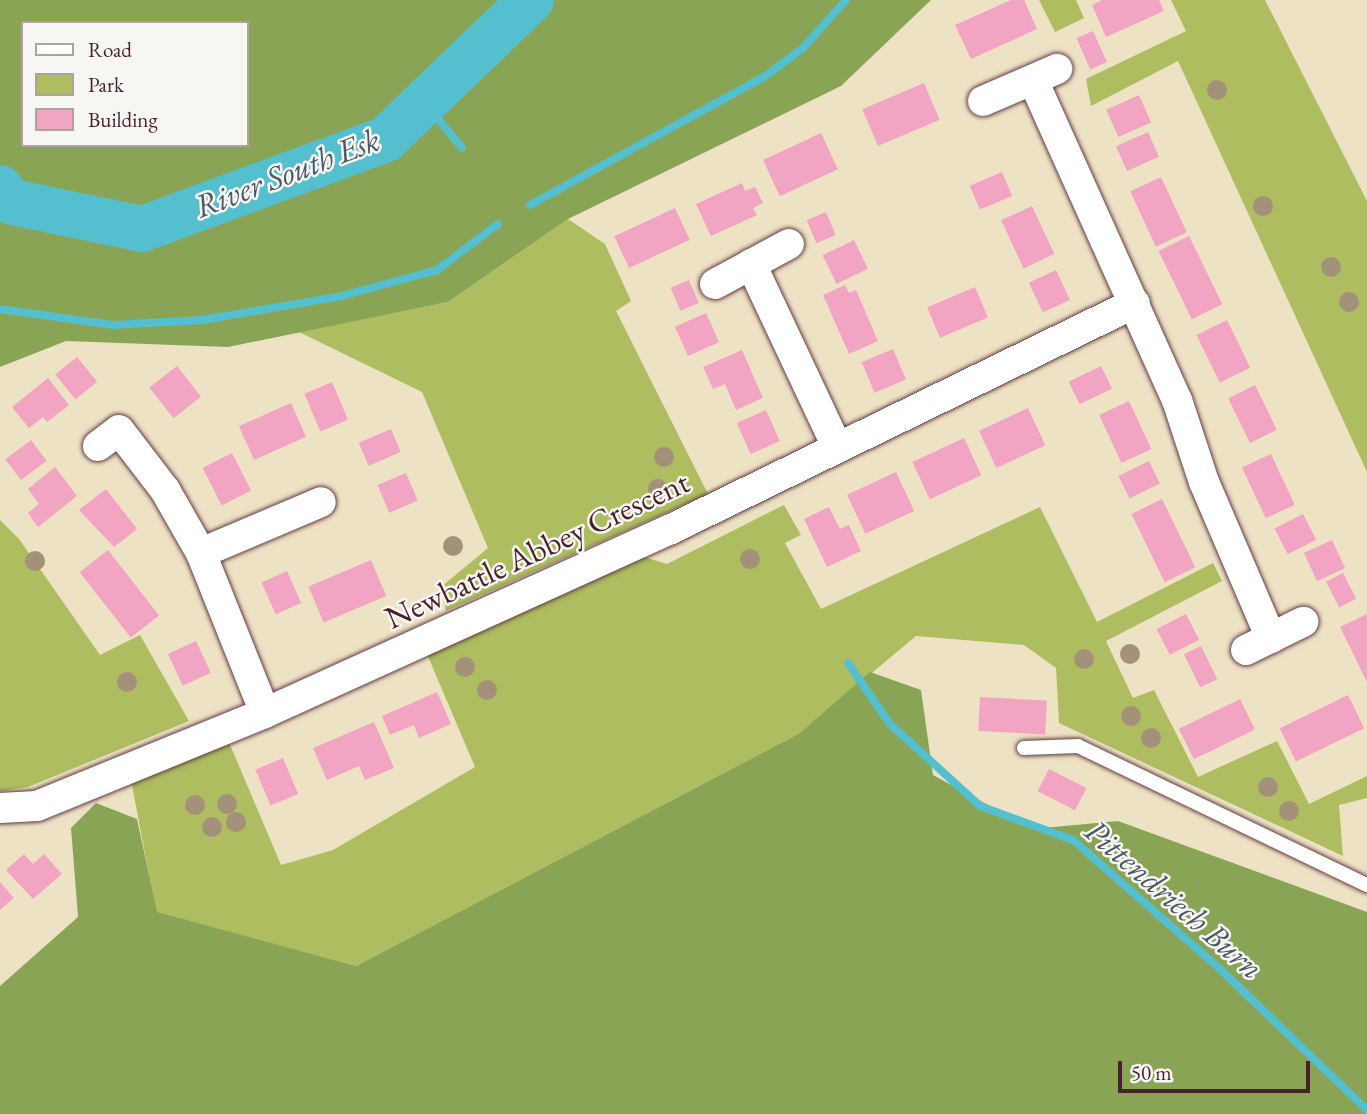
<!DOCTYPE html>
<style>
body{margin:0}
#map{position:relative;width:1367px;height:1114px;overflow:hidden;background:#eee2c5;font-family:"EB Garamond",serif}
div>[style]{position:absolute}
.green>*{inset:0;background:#adbd60}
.forest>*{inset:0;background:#8aa456}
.stream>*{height:8px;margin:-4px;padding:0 4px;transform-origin:4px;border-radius:4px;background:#54bfcf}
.river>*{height:46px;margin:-23px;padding:0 23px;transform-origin:23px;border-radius:23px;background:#54bfcf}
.building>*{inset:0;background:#f2a5c2;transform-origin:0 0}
.roads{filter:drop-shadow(0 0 2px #633c42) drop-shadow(0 0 2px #633c42)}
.lane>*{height:14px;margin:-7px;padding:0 7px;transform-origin:7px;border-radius:7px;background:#fff}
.street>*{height:30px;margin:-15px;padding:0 15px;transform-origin:15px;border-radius:15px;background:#fff}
.trees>*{width:20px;height:20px;margin:-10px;border-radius:50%;background:#a49179}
span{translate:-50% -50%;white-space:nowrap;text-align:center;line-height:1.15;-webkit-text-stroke:5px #f6f6f2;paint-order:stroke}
.street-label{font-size:32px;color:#4a1f2b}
.water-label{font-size:33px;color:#4e5764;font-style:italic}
.legend{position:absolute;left:21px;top:21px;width:228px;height:126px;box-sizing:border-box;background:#f6f6f2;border:2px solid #b1a0a2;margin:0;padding:9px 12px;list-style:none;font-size:21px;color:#4a1f2b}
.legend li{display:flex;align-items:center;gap:14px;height:35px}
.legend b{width:35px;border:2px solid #b1a0a2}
.scale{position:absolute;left:1118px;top:1061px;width:192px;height:32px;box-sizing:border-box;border:4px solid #4a1f2b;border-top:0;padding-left:9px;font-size:21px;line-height:24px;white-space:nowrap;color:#4a1f2b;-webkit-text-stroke:5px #f6f6f2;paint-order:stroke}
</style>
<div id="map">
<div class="green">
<i style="clip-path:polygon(1039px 0,1076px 0,1084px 18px,1055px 32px)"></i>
<i style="clip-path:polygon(1171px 0,1265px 0,1367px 201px,1367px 472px,1178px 61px,1091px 106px,1086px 79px,1186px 31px)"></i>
<i style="clip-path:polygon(568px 219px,605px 244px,631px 301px,616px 311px,708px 494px,446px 611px,441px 587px,488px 548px,422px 392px,299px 332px,448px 302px)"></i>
<i style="clip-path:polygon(784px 505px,801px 535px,785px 543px,821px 609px,1040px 507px,1097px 622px,1213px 563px,1222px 581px,1106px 641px,1133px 698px,1154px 690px,1198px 777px,1277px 741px,1309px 804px,1367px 776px,1367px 798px,1339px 805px,1343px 856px,1059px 723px,1056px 668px,1024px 645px,916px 636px,800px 733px,356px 966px,156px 912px,131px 780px,228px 740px,281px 865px,333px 850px,475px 767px,427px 654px,644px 557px,667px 564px)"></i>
<i style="clip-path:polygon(0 520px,19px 539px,100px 655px,140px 635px,189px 721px,28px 787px,0 791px)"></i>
</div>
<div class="forest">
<i style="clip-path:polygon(evenodd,0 0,931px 0,841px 86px,568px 219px,448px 302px,228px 347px,66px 341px,0 367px,0 0,23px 23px,247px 23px,247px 145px,23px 145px,23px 23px)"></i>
<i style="clip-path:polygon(870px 672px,921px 690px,933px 775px,1032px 829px,1118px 821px,1367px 912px,1367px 1114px,0 1114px,0 986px,78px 917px,71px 828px,96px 803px,137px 819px,157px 912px,356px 966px,800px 733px)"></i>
</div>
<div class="stream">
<i style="left:425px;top:103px;width:58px;rotate:50.6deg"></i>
<i style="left:530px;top:205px;width:267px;rotate:-28.7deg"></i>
<i style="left:764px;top:77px;width:49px;rotate:-36.6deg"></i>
<i style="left:803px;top:48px;width:64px;rotate:-48.1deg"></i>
<i style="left:0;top:309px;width:114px;rotate:8.1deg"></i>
<i style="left:113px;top:325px;width:89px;rotate:-3.2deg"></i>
<i style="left:202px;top:320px;width:142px;rotate:-9.7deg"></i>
<i style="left:342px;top:296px;width:98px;rotate:-15.3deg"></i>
<i style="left:437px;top:270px;width:76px;rotate:-37deg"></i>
<i style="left:848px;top:663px;width:74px;rotate:55.5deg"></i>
<i style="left:890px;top:724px;width:122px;rotate:42.3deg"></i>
<i style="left:980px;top:806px;width:99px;rotate:20.1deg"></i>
<i style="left:1073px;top:840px;width:196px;rotate:41.3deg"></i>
<i style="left:1220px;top:969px;width:204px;rotate:43.8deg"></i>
</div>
<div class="river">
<i style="left:0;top:188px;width:18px;rotate:49deg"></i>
<i style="left:12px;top:202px;width:133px;rotate:11.7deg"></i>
<i style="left:142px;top:229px;width:260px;rotate:-20.2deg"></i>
<i style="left:386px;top:139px;width:201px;rotate:-43.8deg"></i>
</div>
<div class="building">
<i style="clip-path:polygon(1011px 0,1024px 0,1037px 29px,971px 59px,955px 25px)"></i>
<i style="clip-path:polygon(1102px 0,1159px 0,1164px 11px,1106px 37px,1092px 5px)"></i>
<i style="left:1093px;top:31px;width:34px;height:18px;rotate:66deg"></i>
<i style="left:924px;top:83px;width:40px;height:67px;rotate:67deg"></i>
<i style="left:1139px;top:95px;width:30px;height:36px;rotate:66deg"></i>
<i style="left:1148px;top:132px;width:27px;height:35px;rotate:66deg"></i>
<i style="left:821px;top:133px;width:40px;height:64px;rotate:65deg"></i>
<i style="left:1002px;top:172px;width:26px;height:35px;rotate:67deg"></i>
<i style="left:1161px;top:177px;width:61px;height:34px;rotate:65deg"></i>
<i style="clip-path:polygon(742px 183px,745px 191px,755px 187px,763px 203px,753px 208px,757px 215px,711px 236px,696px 204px)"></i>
<i style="left:1032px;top:206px;width:53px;height:34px;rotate:65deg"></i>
<i style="left:675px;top:208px;width:35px;height:67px;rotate:65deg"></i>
<i style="left:826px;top:212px;width:25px;height:21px;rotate:67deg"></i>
<i style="left:1189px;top:236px;width:76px;height:34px;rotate:64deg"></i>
<i style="left:854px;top:240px;width:32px;height:35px;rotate:64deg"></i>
<i style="left:1056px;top:270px;width:33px;height:30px;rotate:65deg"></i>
<i style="left:689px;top:280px;width:25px;height:20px;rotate:67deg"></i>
<i style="clip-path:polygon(845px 285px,849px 293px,856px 290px,878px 341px,849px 354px,823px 295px)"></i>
<i style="left:975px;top:287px;width:33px;height:52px;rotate:67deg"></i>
<i style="left:706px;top:313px;width:32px;height:34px;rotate:66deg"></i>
<i style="left:1227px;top:320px;width:53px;height:34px;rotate:64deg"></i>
<i style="left:893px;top:349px;width:33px;height:34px;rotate:67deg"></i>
<i style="clip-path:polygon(742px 350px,763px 398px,736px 410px,725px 384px,713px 389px,703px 367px)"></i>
<i style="left:77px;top:357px;width:32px;height:28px;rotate:51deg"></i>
<i style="left:177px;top:366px;width:39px;height:35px;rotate:52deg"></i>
<i style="left:1101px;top:366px;width:25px;height:36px;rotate:64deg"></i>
<i style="clip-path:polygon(48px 378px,69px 405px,47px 422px,43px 417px,29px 428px,12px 407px)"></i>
<i style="left:332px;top:382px;width:41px;height:30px;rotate:67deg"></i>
<i style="left:1255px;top:385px;width:50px;height:30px;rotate:64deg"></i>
<i style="left:1129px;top:401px;width:53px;height:33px;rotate:65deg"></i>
<i style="left:291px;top:403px;width:37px;height:57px;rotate:66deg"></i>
<i style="left:1028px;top:408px;width:41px;height:54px;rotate:65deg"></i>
<i style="left:766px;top:410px;width:34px;height:32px;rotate:66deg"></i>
<i style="left:391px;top:429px;width:25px;height:35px;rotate:67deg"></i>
<i style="left:964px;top:438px;width:41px;height:57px;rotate:65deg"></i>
<i style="left:31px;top:440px;width:26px;height:32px;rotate:53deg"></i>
<i style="left:232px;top:453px;width:42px;height:33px;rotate:63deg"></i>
<i style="left:1271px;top:454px;width:56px;height:32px;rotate:65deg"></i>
<i style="left:1149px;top:461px;width:25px;height:34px;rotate:64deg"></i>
<i style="clip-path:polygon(55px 467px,77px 496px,38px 527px,28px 513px,39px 504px,28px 489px)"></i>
<i style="left:896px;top:472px;width:43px;height:54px;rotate:65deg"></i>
<i style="left:406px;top:473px;width:30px;height:31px;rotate:67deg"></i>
<i style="clip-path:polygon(106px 489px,137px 529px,114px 547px,79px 510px)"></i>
<i style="left:1162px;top:499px;width:76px;height:34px;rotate:64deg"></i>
<i style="clip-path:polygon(829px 507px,840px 529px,849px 525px,861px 551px,827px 567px,804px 519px)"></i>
<i style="left:1303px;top:514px;width:29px;height:32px;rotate:63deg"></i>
<i style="left:1332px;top:540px;width:31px;height:31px;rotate:65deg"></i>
<i style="left:108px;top:550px;width:83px;height:36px;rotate:52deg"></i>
<i style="left:371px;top:560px;width:39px;height:68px;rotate:67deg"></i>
<i style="left:287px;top:571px;width:35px;height:28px;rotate:66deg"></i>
<i style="left:1343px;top:573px;width:29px;height:19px;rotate:63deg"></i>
<i style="left:1186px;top:614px;width:29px;height:33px;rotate:63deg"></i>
<i style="clip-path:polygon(1367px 614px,1367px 682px,1340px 627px)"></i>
<i style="left:196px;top:641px;width:35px;height:31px;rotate:65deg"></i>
<i style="left:1201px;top:646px;width:37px;height:19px;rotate:64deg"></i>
<i style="clip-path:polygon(437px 692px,451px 724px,419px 738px,414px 725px,390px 735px,382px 716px)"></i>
<i style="left:1348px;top:695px;width:37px;height:76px;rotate:64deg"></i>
<i style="left:980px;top:697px;width:67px;height:34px;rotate:3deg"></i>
<i style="left:1240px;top:699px;width:34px;height:68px;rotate:64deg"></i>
<i style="clip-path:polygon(374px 722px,394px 768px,365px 780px,359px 766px,327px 780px,313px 748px)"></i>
<i style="left:283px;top:758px;width:39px;height:30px;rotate:67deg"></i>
<i style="left:1049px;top:769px;width:42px;height:25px;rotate:27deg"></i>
<i style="clip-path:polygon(24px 854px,33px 864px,44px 854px,62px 874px,33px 899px,6px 870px)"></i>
<i style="clip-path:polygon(0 882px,14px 898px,0 910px)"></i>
</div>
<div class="roads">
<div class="lane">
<i style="left:1024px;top:748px;width:54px;rotate:-2.1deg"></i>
<i style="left:1078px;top:746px;width:321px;rotate:25.7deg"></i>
</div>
<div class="street">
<i style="left:1033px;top:80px;width:351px;rotate:65.8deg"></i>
<i style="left:1177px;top:400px;width:86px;rotate:71.8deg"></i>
<i style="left:1204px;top:482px;width:170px;rotate:66.8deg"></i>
<i style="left:983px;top:101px;width:81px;rotate:-23.4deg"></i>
<i style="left:751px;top:264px;width:202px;rotate:64.8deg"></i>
<i style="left:715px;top:284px;width:84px;rotate:-28.4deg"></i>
<i style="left:98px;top:446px;width:26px;rotate:-37deg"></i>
<i style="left:119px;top:430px;width:76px;rotate:52.5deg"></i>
<i style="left:165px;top:490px;width:73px;rotate:60.3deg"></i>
<i style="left:201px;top:553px;width:172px;rotate:68.2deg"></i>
<i style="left:201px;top:553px;width:130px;rotate:-23deg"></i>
<i style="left:1246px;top:650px;width:64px;rotate:-26.2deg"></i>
<i style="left:0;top:808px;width:37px;rotate:-3deg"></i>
<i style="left:37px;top:806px;width:246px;rotate:-22.2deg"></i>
<i style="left:265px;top:713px;width:444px;rotate:-24.4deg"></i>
<i style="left:669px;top:530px;width:518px;rotate:-25.97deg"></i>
</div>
</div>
<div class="trees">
<i style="left:1217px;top:90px"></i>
<i style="left:1263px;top:206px"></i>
<i style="left:1331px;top:267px"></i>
<i style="left:1349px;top:302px"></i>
<i style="left:664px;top:457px"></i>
<i style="left:658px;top:489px"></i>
<i style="left:453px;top:546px"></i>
<i style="left:750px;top:559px"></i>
<i style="left:35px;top:561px"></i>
<i style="left:1130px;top:654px"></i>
<i style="left:1084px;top:659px"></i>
<i style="left:465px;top:667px"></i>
<i style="left:127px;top:682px"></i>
<i style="left:487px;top:690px"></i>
<i style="left:1131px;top:716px"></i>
<i style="left:1151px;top:738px"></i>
<i style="left:1268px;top:787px"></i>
<i style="left:227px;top:804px"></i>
<i style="left:195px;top:805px"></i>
<i style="left:1289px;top:811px"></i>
<i style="left:236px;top:822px"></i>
<i style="left:212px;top:827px"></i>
</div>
<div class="street-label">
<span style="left:537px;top:550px;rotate:-25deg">Newbattle Abbey Crescent</span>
</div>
<div class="water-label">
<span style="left:287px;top:173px;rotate:-21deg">River South Esk</span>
<span style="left:1174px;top:899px;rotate:41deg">Pittendriech Burn</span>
</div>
<ul class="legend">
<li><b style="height:9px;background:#fff"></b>Road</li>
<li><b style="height:19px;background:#adbd60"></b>Park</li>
<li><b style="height:19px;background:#f2a5c2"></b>Building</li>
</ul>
<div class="scale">50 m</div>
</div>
